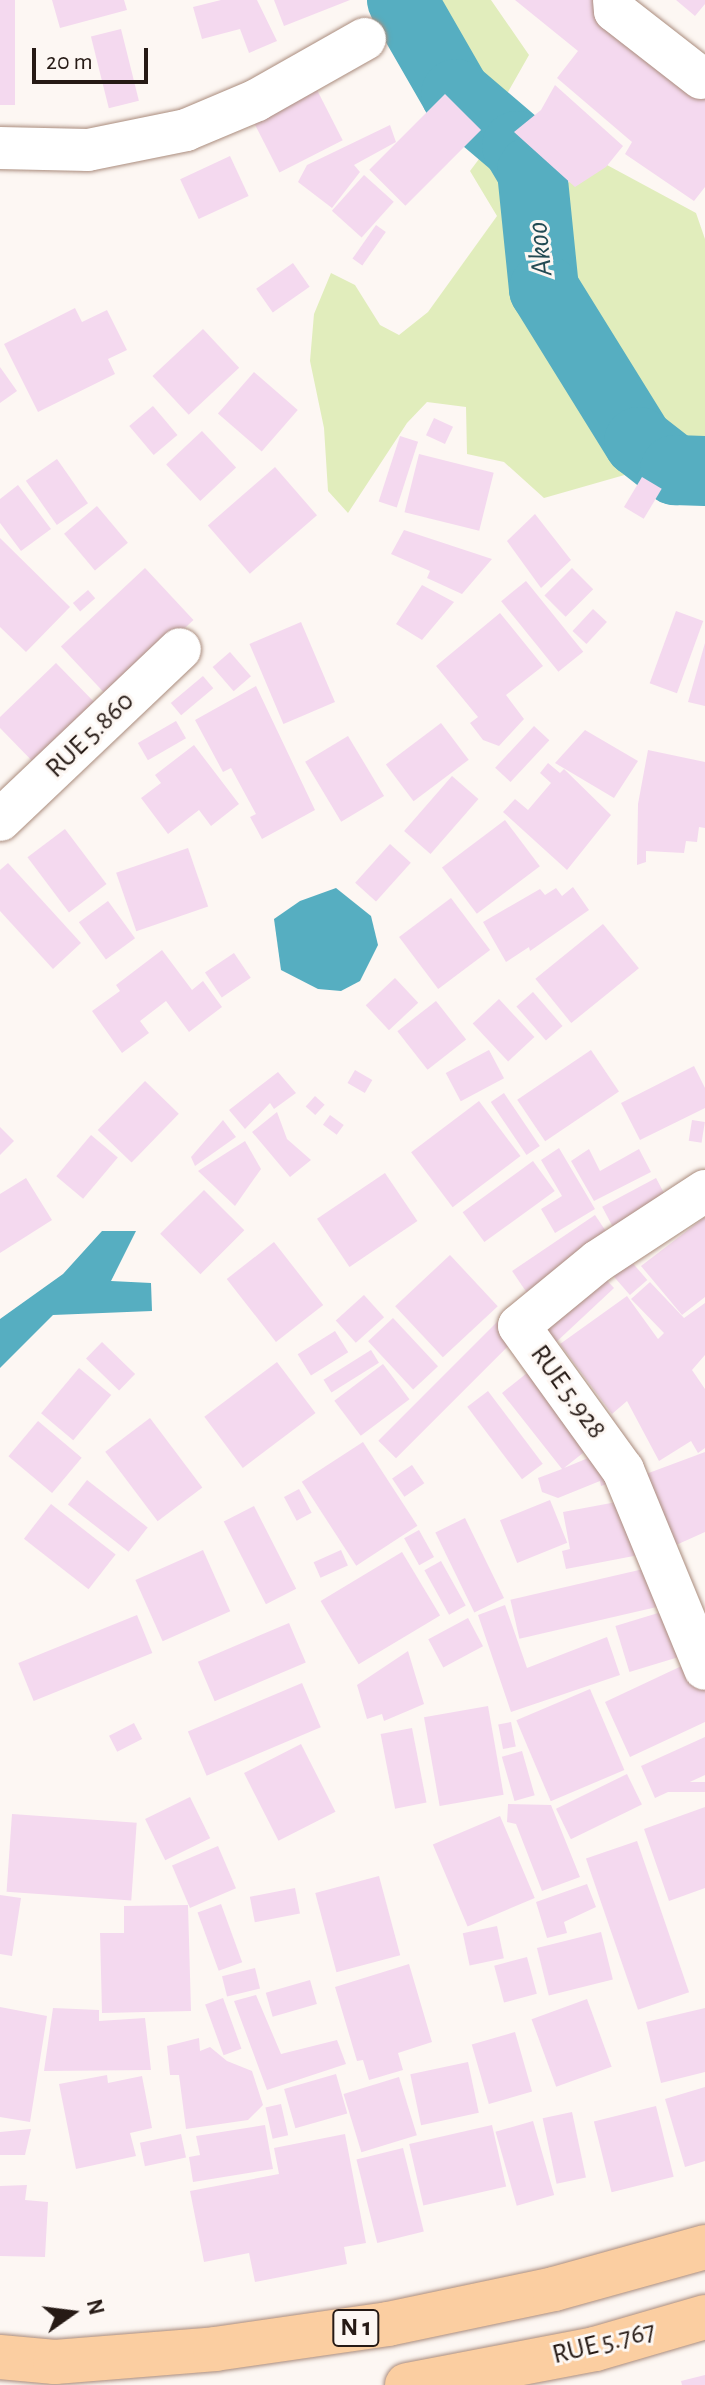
<!DOCTYPE html>
<style>
body{margin:0}
#map{position:relative;width:705px;height:2385px;overflow:hidden;background:#fdf7f3;font-family:"Alegreya Sans",sans-serif}
div>[style]{position:absolute}
.green>*{inset:0;background:#e1edbc}
.water>*{inset:0;background:#56aec1}
.river>*{height:70px;margin:-35px;padding:0 35px;transform-origin:35px;border-radius:35px;background:#56aec1}
.building>*{inset:0;background:#f4d9ef;transform-origin:0 0}
.roads{filter:drop-shadow(0 0 2px #aa8c7d) drop-shadow(0 0 2px #aa8c7d)}
.street>*{height:42px;margin:-21px;padding:0 21px;transform-origin:21px;border-radius:21px;background:#fff}
.highway>*{height:44px;margin:-22px;padding:0 22px;transform-origin:22px;border-radius:22px;background:#fbcea1}
span{translate:-50% -50%;white-space:nowrap;text-align:center;line-height:1.15;-webkit-text-stroke:6px #fdf7f3;paint-order:stroke}
.shield-label span{padding:2px 6px;background:#fdf7f3;border:2px solid;border-radius:6px;-webkit-text-stroke-width:0}
.shield-label{font-size:26px;color:#261a15;font-weight:700}
.street-label{font-size:28px;color:#261a15}
.water-label{font-size:30px;color:#224a53;font-style:italic}
.north{position:absolute;left:32px;top:2273px;width:80px;height:80px;-webkit-text-stroke:6px #fdf7f3;paint-order:stroke;rotate:76deg;font-size:22px;font-weight:700;line-height:32px;text-align:center;color:#261a15}
.north::after{content:'';display:block;margin:auto;width:28px;height:36px;background:#261a15;clip-path:polygon(50% 0,100% 100%,50% 72%,0 100%)}
.scale{position:absolute;left:32px;top:48px;width:116px;height:36px;box-sizing:border-box;border:4px solid #261a15;border-top:0;padding-left:10px;font-size:24px;line-height:28px;white-space:nowrap;color:#261a15;-webkit-text-stroke:6px #fdf7f3;paint-order:stroke}
</style>
<div id="map">
<div class="green">
<i style="clip-path:polygon(381px 0,491px 0,529px 55px,495px 115px,502px 127px,565px 186px,594px 158px,696px 213px,705px 239px,705px 452px,544px 498px,504px 462px,467px 454px,466px 407px,427px 402px,407px 423px,348px 513px,328px 491px,324px 428px,310px 361px,314px 314px,331px 273px,355px 285px,380px 325px,399px 335px,428px 312px,497px 216px,470px 171px,491px 143px,487px 134px,415px 58px)"></i>
</div>
<div class="water">
<i style="clip-path:polygon(336px 888px,371px 916px,378px 945px,360px 981px,341px 991px,318px 989px,281px 970px,274px 919px,300px 901px)"></i>
<i style="clip-path:polygon(102px 1231px,136px 1231px,111px 1281px,151px 1283px,152px 1311px,53px 1315px,0 1368px,0 1319px,63px 1274px)"></i>
</div>
<div class="river">
<i style="left:402px;top:0;width:108px;rotate:60.1deg"></i>
<i style="left:456px;top:94px;width:80px;rotate:40.4deg"></i>
<i style="left:517px;top:146px;width:29px;rotate:59deg"></i>
<i style="left:532px;top:171px;width:119px;rotate:84.2deg"></i>
<i style="left:544px;top:289px;width:180px;rotate:58.2deg"></i>
<i style="left:639px;top:442px;width:46px;rotate:37.9deg"></i>
<i style="left:675px;top:470px;width:30px;rotate:2deg"></i>
</div>
<div class="building">
<i style="left:0;top:0;width:15px;height:105px"></i>
<i style="clip-path:polygon(52px 0,124px 0,127px 10px,60px 28px)"></i>
<i style="clip-path:polygon(221px 0,257px 0,277px 41px,249px 53px,240px 29px,202px 39px,193px 7px)"></i>
<i style="clip-path:polygon(274px 0,350px 0,284px 26px)"></i>
<i style="clip-path:polygon(515px 0,596px 0,705px 87px,705px 187px,694px 201px,625px 154px,632px 142px,557px 78px,578px 51px)"></i>
<i style="clip-path:polygon(676px 0,705px 0,705px 4px,695px 16px)"></i>
<i style="left:121px;top:29px;width:74px;height:31px;rotate:76deg"></i>
<i style="clip-path:polygon(555px 85px,623px 146px,606px 167px,575px 187px,514px 132px,541px 110px)"></i>
<i style="left:315px;top:86px;width:61px;height:71px;rotate:63deg"></i>
<i style="left:445px;top:94px;width:51px;height:107px;rotate:45deg"></i>
<i style="clip-path:polygon(390px 125px,396px 142px,354px 165px,360px 172px,332px 208px,298px 182px,307px 165px)"></i>
<i style="left:230px;top:156px;width:44px;height:55px;rotate:65deg"></i>
<i style="left:364px;top:175px;width:40px;height:48px;rotate:42deg"></i>
<i style="left:376px;top:225px;width:12px;height:41px;rotate:35deg"></i>
<i style="left:293px;top:263px;width:29px;height:45px;rotate:55deg"></i>
<i style="clip-path:polygon(75px 308px,82px 322px,107px 310px,127px 350px,108px 359px,115px 374px,38px 412px,4px 344px)"></i>
<i style="left:203px;top:329px;width:53px;height:69px;rotate:47deg"></i>
<i style="clip-path:polygon(0 367px,17px 391px,0 403px)"></i>
<i style="left:254px;top:372px;width:58px;height:55px;rotate:41deg"></i>
<i style="left:153px;top:406px;width:38px;height:31px;rotate:50deg"></i>
<i style="left:434px;top:418px;width:21px;height:19px;rotate:25deg"></i>
<i style="left:202px;top:431px;width:50px;height:49px;rotate:47deg"></i>
<i style="left:400px;top:436px;width:19px;height:69px;rotate:18deg"></i>
<i style="left:419px;top:454px;width:77px;height:60px;rotate:14deg"></i>
<i style="left:57px;top:459px;width:54px;height:38px;rotate:55deg"></i>
<i style="left:275px;top:467px;width:64px;height:89px;rotate:49deg"></i>
<i style="left:642px;top:477px;width:23px;height:35px;rotate:31deg"></i>
<i style="clip-path:polygon(18px 485px,51px 529px,21px 551px,0 523px,0 499px)"></i>
<i style="left:97px;top:506px;width:48px;height:43px;rotate:50deg"></i>
<i style="clip-path:polygon(535px 514px,571px 560px,541px 588px,507px 541px)"></i>
<i style="clip-path:polygon(404px 530px,492px 559px,462px 594px,427px 578px,430px 571px,391px 554px)"></i>
<i style="clip-path:polygon(0 538px,70px 607px,26px 652px,0 627px)"></i>
<i style="left:145px;top:568px;width:71px;height:115px;rotate:47deg"></i>
<i style="left:572px;top:568px;width:30px;height:39px;rotate:45deg"></i>
<i style="left:526px;top:581px;width:91px;height:32px;rotate:51deg"></i>
<i style="clip-path:polygon(422px 585px,454px 602px,422px 640px,396px 624px)"></i>
<i style="left:88px;top:590px;width:11px;height:20px;rotate:49deg"></i>
<i style="left:593px;top:609px;width:19px;height:30px;rotate:43deg"></i>
<i style="left:676px;top:611px;width:29px;height:77px;rotate:20deg"></i>
<i style="clip-path:polygon(500px 613px,543px 666px,506px 695px,524px 719px,499px 746px,483px 740px,470px 723px,478px 717px,436px 666px)"></i>
<i style="left:301px;top:622px;width:87px;height:56px;rotate:67deg"></i>
<i style="clip-path:polygon(705px 643px,705px 706px,688px 702px)"></i>
<i style="left:230px;top:652px;width:32px;height:23px;rotate:49deg"></i>
<i style="clip-path:polygon(56px 663px,101px 709px,40px 769px,0 728px,0 717px)"></i>
<i style="left:203px;top:676px;width:16px;height:42px;rotate:50deg"></i>
<i style="clip-path:polygon(256px 686px,315px 810px,262px 839px,250px 817px,256px 814px,231px 768px,223px 772px,195px 720px)"></i>
<i style="left:176px;top:721px;width:20px;height:44px;rotate:60deg"></i>
<i style="left:441px;top:723px;width:46px;height:69px;rotate:53deg"></i>
<i style="left:534px;top:726px;width:21px;height:57px;rotate:43deg"></i>
<i style="clip-path:polygon(585px 730px,638px 761px,614px 798px,555px 763px)"></i>
<i style="left:348px;top:736px;width:70px;height:50px;rotate:59deg"></i>
<i style="clip-path:polygon(194px 745px,239px 804px,211px 826px,199px 810px,168px 834px,141px 798px,161px 783px,155px 775px)"></i>
<i style="clip-path:polygon(648px 750px,705px 762px,705px 828px,699px 827px,697px 842px,686px 841px,684px 853px,646px 851px,646px 862px,637px 865px,638px 804px)"></i>
<i style="clip-path:polygon(548px 763px,560px 773px,564px 769px,611px 815px,567px 870px,503px 812px,515px 799px,528px 810px,551px 783px,540px 773px)"></i>
<i style="left:452px;top:776px;width:35px;height:73px;rotate:41deg"></i>
<i style="left:505px;top:820px;width:58px;height:79px;rotate:53deg"></i>
<i style="left:65px;top:829px;width:69px;height:47px;rotate:53deg"></i>
<i style="left:390px;top:844px;width:28px;height:52px;rotate:42deg"></i>
<i style="left:188px;top:848px;width:62px;height:76px;rotate:71deg"></i>
<i style="clip-path:polygon(8px 863px,81px 943px,53px 969px,0 911px,0 870px)"></i>
<i style="clip-path:polygon(573px 887px,589px 910px,530px 951px,529px 947px,506px 962px,483px 922px,540px 889px,545px 895px,556px 888px,562px 896px)"></i>
<i style="left:451px;top:898px;width:65px;height:65px;rotate:53deg"></i>
<i style="left:108px;top:901px;width:46px;height:36px;rotate:54deg"></i>
<i style="left:603px;top:924px;width:57px;height:87px;rotate:51deg"></i>
<i style="clip-path:polygon(162px 950px,192px 990px,203px 981px,222px 1007px,189px 1032px,166px 1001px,140px 1021px,149px 1033px,122px 1053px,92px 1011px,120px 991px,116px 985px)"></i>
<i style="left:234px;top:953px;width:30px;height:35px;rotate:56deg"></i>
<i style="left:395px;top:978px;width:34px;height:40px;rotate:47deg"></i>
<i style="left:533px;top:992px;width:45px;height:22px;rotate:49deg"></i>
<i style="left:499px;top:999px;width:52px;height:36px;rotate:47deg"></i>
<i style="left:436px;top:1001px;width:49px;height:49px;rotate:52deg"></i>
<i style="left:489px;top:1050px;width:32px;height:49px;rotate:62deg"></i>
<i style="left:591px;top:1050px;width:50px;height:89px;rotate:56deg"></i>
<i style="clip-path:polygon(694px 1066px,705px 1088px,705px 1108px,640px 1140px,621px 1103px)"></i>
<i style="left:355px;top:1070px;width:20px;height:15px;rotate:30deg"></i>
<i style="clip-path:polygon(278px 1072px,296px 1093px,274px 1109px,270px 1103px,245px 1129px,229px 1110px)"></i>
<i style="left:145px;top:1081px;width:47px;height:68px;rotate:44deg"></i>
<i style="left:504px;top:1093px;width:64px;height:16px;rotate:56deg"></i>
<i style="left:315px;top:1096px;width:13px;height:14px;rotate:42deg"></i>
<i style="left:479px;top:1101px;width:69px;height:85px;rotate:53deg"></i>
<i style="clip-path:polygon(277px 1112px,287px 1139px,311px 1160px,290px 1177px,252px 1132px)"></i>
<i style="left:330px;top:1115px;width:17px;height:12px;rotate:36deg"></i>
<i style="clip-path:polygon(223px 1120px,236px 1137px,195px 1166px,191px 1157px)"></i>
<i style="left:692px;top:1120px;width:13px;height:21px;rotate:9deg"></i>
<i style="clip-path:polygon(0 1127px,14px 1141px,0 1155px)"></i>
<i style="left:91px;top:1135px;width:35px;height:54px;rotate:40deg"></i>
<i style="clip-path:polygon(245px 1141px,261px 1169px,235px 1206px,198px 1171px)"></i>
<i style="clip-path:polygon(559px 1148px,595px 1209px,555px 1233px,541px 1209px,562px 1196px,541px 1160px)"></i>
<i style="clip-path:polygon(589px 1149px,600px 1171px,639px 1149px,651px 1172px,594px 1201px,571px 1161px)"></i>
<i style="left:533px;top:1161px;width:37px;height:87px;rotate:54deg"></i>
<i style="left:385px;top:1173px;width:58px;height:82px;rotate:56deg"></i>
<i style="clip-path:polygon(26px 1178px,52px 1220px,0 1253px,0 1194px)"></i>
<i style="left:656px;top:1178px;width:30px;height:61px;rotate:62deg"></i>
<i style="left:204px;top:1190px;width:57px;height:62px;rotate:45deg"></i>
<i style="left:595px;top:1215px;width:34px;height:100px;rotate:56deg"></i>
<i style="clip-path:polygon(705px 1217px,705px 1297px,682px 1315px,641px 1266px)"></i>
<i style="left:274px;top:1242px;width:80px;height:60px;rotate:52deg"></i>
<i style="left:623px;top:1252px;width:37px;height:23px;rotate:49deg"></i>
<i style="left:450px;top:1255px;width:70px;height:75px;rotate:47deg"></i>
<i style="left:599px;top:1272px;width:22px;height:79px;rotate:47deg"></i>
<i style="clip-path:polygon(650px 1282px,684px 1318px,705px 1303px,705px 1355px,692px 1370px,705px 1389px,705px 1448px,698px 1453px,691px 1441px,659px 1461px,627px 1401px,612px 1414px,560px 1344px,627px 1296px,658px 1339px,664px 1333px,631px 1299px)"></i>
<i style="left:364px;top:1295px;width:30px;height:38px;rotate:48deg"></i>
<i style="left:507px;top:1312px;width:25px;height:182px;rotate:45deg"></i>
<i style="left:393px;top:1318px;width:66px;height:34px;rotate:47deg"></i>
<i style="left:335px;top:1331px;width:25px;height:44px;rotate:58deg"></i>
<i style="left:102px;top:1342px;width:46px;height:23px;rotate:44deg"></i>
<i style="left:371px;top:1350px;width:15px;height:56px;rotate:58deg"></i>
<i style="clip-path:polygon(552px 1353px,612px 1430px,564px 1468px,622px 1444px,631px 1476px,601px 1486px,600px 1481px,558px 1498px,542px 1492px,538px 1478px,562px 1469px,502px 1393px)"></i>
<i style="left:277px;top:1362px;width:64px;height:91px;rotate:53deg"></i>
<i style="left:383px;top:1364px;width:44px;height:61px;rotate:53deg"></i>
<i style="left:79px;top:1368px;width:42px;height:59px;rotate:40deg"></i>
<i style="left:488px;top:1391px;width:91px;height:26px;rotate:53deg"></i>
<i style="left:150px;top:1418px;width:87px;height:56px;rotate:53deg"></i>
<i style="left:38px;top:1421px;width:57px;height:46px;rotate:40deg"></i>
<i style="left:363px;top:1442px;width:100px;height:73px;rotate:57deg"></i>
<i style="clip-path:polygon(705px 1452px,705px 1532px,665px 1550px,566px 1569px,562px 1551px,570px 1549px,563px 1512px,654px 1495px,646px 1474px)"></i>
<i style="left:412px;top:1465px;width:22px;height:24px;rotate:56deg"></i>
<i style="left:87px;top:1480px;width:77px;height:31px;rotate:38deg"></i>
<i style="left:299px;top:1489px;width:27px;height:17px;rotate:62deg"></i>
<i style="left:550px;top:1500px;width:46px;height:54px;rotate:68deg"></i>
<i style="left:51px;top:1504px;width:82px;height:44px;rotate:38deg"></i>
<i style="left:254px;top:1506px;width:93px;height:34px;rotate:63deg"></i>
<i style="left:465px;top:1518px;width:89px;height:33px;rotate:64deg"></i>
<i style="left:419px;top:1530px;width:31px;height:17px;rotate:61deg"></i>
<i style="left:203px;top:1550px;width:67px;height:74px;rotate:66deg"></i>
<i style="left:341px;top:1550px;width:17px;height:30px;rotate:66deg"></i>
<i style="left:402px;top:1552px;width:74px;height:95px;rotate:59deg"></i>
<i style="left:441px;top:1561px;width:51px;height:19px;rotate:61deg"></i>
<i style="left:678px;top:1561px;width:40px;height:172px;rotate:77deg"></i>
<i style="clip-path:polygon(505px 1605px,527px 1668px,607px 1637px,620px 1675px,511px 1712px,478px 1615px)"></i>
<i style="left:668px;top:1610px;width:48px;height:55px;rotate:73deg"></i>
<i style="left:137px;top:1615px;width:41px;height:128px;rotate:68deg"></i>
<i style="left:468px;top:1618px;width:32px;height:45px;rotate:62deg"></i>
<i style="left:289px;top:1623px;width:43px;height:99px;rotate:67deg"></i>
<i style="clip-path:polygon(408px 1651px,424px 1704px,384px 1721px,382px 1714px,367px 1719px,357px 1685px)"></i>
<i style="clip-path:polygon(705px 1655px,705px 1722px,630px 1757px,605px 1702px)"></i>
<i style="left:302px;top:1683px;width:48px;height:124px;rotate:67deg"></i>
<i style="left:590px;top:1689px;width:88px;height:80px;rotate:67deg"></i>
<i style="left:488px;top:1706px;width:90px;height:65px;rotate:80deg"></i>
<i style="left:511px;top:1722px;width:25px;height:13px;rotate:79deg"></i>
<i style="left:134px;top:1723px;width:18px;height:28px;rotate:63deg"></i>
<i style="left:412px;top:1728px;width:76px;height:32px;rotate:79deg"></i>
<i style="clip-path:polygon(705px 1737px,705px 1775px,655px 1798px,641px 1766px)"></i>
<i style="left:301px;top:1744px;width:76px;height:64px;rotate:63deg"></i>
<i style="left:522px;top:1751px;width:46px;height:21px;rotate:74deg"></i>
<i style="left:627px;top:1774px;width:34px;height:79px;rotate:64deg"></i>
<i style="left:705px;top:1782px;width:10px;height:48px;rotate:90deg"></i>
<i style="left:190px;top:1797px;width:46px;height:50px;rotate:64deg"></i>
<i style="clip-path:polygon(508px 1804px,551px 1805px,580px 1877px,542px 1891px,516px 1824px,507px 1822px)"></i>
<i style="clip-path:polygon(705px 1807px,705px 1888px,669px 1901px,644px 1829px)"></i>
<i style="left:12px;top:1814px;width:125px;height:78px;rotate:4deg"></i>
<i style="left:500px;top:1816px;width:89px;height:73px;rotate:67deg"></i>
<i style="left:637px;top:1841px;width:160px;height:54px;rotate:71deg"></i>
<i style="left:218px;top:1846px;width:46px;height:50px;rotate:67deg"></i>
<i style="left:379px;top:1876px;width:82px;height:66px;rotate:75deg"></i>
<i style="clip-path:polygon(587px 1884px,596px 1907px,564px 1922px,567px 1933px,547px 1938px,536px 1902px)"></i>
<i style="left:295px;top:1888px;width:26px;height:46px;rotate:79deg"></i>
<i style="clip-path:polygon(0 1895px,21px 1898px,12px 1956px,0 1954px)"></i>
<i style="left:221px;top:1904px;width:62px;height:25px;rotate:70deg"></i>
<i style="clip-path:polygon(188px 1905px,191px 2011px,102px 2013px,100px 1933px,124px 1933px,124px 1906px)"></i>
<i style="left:497px;top:1926px;width:33px;height:35px;rotate:78deg"></i>
<i style="left:601px;top:1932px;width:49px;height:66px;rotate:76deg"></i>
<i style="left:527px;top:1957px;width:38px;height:34px;rotate:75deg"></i>
<i style="clip-path:polygon(409px 1964px,432px 2042px,398px 2053px,403px 2070px,369px 2080px,363px 2060px,357px 2061px,335px 1987px)"></i>
<i style="left:255px;top:1968px;width:21px;height:34px;rotate:76deg"></i>
<i style="left:310px;top:1980px;width:25px;height:46px;rotate:74deg"></i>
<i style="clip-path:polygon(256px 1995px,281px 2054px,337px 2040px,346px 2064px,267px 2090px,234px 2001px)"></i>
<i style="left:223px;top:1998px;width:54px;height:19px;rotate:70deg"></i>
<i style="left:587px;top:1999px;width:72px;height:59px;rotate:70deg"></i>
<i style="clip-path:polygon(0 2007px,47px 2016px,30px 2122px,0 2117px)"></i>
<i style="clip-path:polygon(53px 2008px,99px 2010px,99px 2021px,145px 2018px,151px 2070px,44px 2071px)"></i>
<i style="clip-path:polygon(705px 2008px,705px 2072px,661px 2083px,646px 2022px)"></i>
<i style="left:515px;top:2032px;width:62px;height:45px;rotate:74deg"></i>
<i style="clip-path:polygon(199px 2038px,200px 2051px,210px 2047px,227px 2061px,252px 2071px,263px 2105px,248px 2120px,186px 2129px,179px 2075px,170px 2075px,167px 2046px)"></i>
<i style="left:468px;top:2062px;width:52px;height:59px;rotate:78deg"></i>
<i style="left:336px;top:2074px;width:41px;height:54px;rotate:74deg"></i>
<i style="clip-path:polygon(107px 2075px,108px 2083px,142px 2076px,152px 2128px,130px 2133px,136px 2156px,76px 2169px,59px 2084px)"></i>
<i style="left:399px;top:2077px;width:61px;height:58px;rotate:73deg"></i>
<i style="clip-path:polygon(705px 2087px,705px 2161px,685px 2167px,665px 2099px)"></i>
<i style="left:281px;top:2104px;width:32px;height:16px;rotate:77deg"></i>
<i style="left:656px;top:2106px;width:73px;height:64px;rotate:76deg"></i>
<i style="left:572px;top:2112px;width:67px;height:30px;rotate:78deg"></i>
<i style="left:533px;top:2121px;width:77px;height:39px;rotate:74deg"></i>
<i style="clip-path:polygon(265px 2125px,273px 2169px,193px 2182px,189px 2157px,200px 2155px,196px 2136px)"></i>
<i style="left:492px;top:2125px;width:63px;height:85px;rotate:77deg"></i>
<i style="clip-path:polygon(31px 2129px,25px 2155px,0 2155px,0 2132px)"></i>
<i style="left:181px;top:2134px;width:24px;height:42px;rotate:78deg"></i>
<i style="clip-path:polygon(345px 2134px,366px 2243px,344px 2247px,347px 2264px,255px 2282px,249px 2253px,204px 2262px,190px 2191px,279px 2174px,274px 2148px)"></i>
<i style="left:403px;top:2148px;width:86px;height:48px;rotate:76deg"></i>
<i style="clip-path:polygon(27px 2185px,25px 2200px,48px 2202px,45px 2257px,0 2256px,0 2186px)"></i>
<i style="clip-path:polygon(705px 2375px,705px 2385px,682px 2385px,681px 2381px)"></i>
</div>
<div class="roads">
<div class="street">
<i style="left:614px;top:0;width:11px;rotate:85deg"></i>
<i style="left:615px;top:11px;width:109px;rotate:37.9deg"></i>
<i style="left:0;top:148px;width:88px;rotate:1.3deg"></i>
<i style="left:88px;top:150px;width:100px;rotate:-11.5deg"></i>
<i style="left:186px;top:130px;width:77px;rotate:-22.9deg"></i>
<i style="left:257px;top:100px;width:124px;rotate:-29.5deg"></i>
<i style="left:0;top:820px;width:248px;rotate:-43.5deg"></i>
<i style="left:705px;top:1191px;width:128px;rotate:146.8deg"></i>
<i style="left:598px;top:1261px;width:102px;rotate:140.6deg"></i>
<i style="left:519px;top:1326px;width:178px;rotate:54.2deg"></i>
<i style="left:623px;top:1470px;width:215px;rotate:67.6deg"></i>
</div>
<div class="highway">
<i style="left:0;top:2357px;width:55px;rotate:5.2deg"></i>
<i style="left:55px;top:2362px;width:161px;rotate:-4.6deg"></i>
<i style="left:215px;top:2349px;width:175px;rotate:-8.2deg"></i>
<i style="left:388px;top:2324px;width:170px;rotate:-11.9deg"></i>
<i style="left:554px;top:2289px;width:157px;rotate:-15.5deg"></i>
<i style="left:407px;top:2385px;width:191px;rotate:-10.8deg"></i>
<i style="left:595px;top:2349px;width:115px;rotate:-16.2deg"></i>
</div>
</div>
<div class="shield-label">
<span style="left:356px;top:2328px">N 1</span>
</div>
<div class="street-label">
<span style="left:90px;top:735px;rotate:-44deg">RUE 5.860</span>
<span style="left:568px;top:1392px;rotate:54deg">RUE 5.928</span>
<span style="left:604px;top:2343px;rotate:-14deg">RUE 5.767</span>
</div>
<div class="water-label">
<span style="left:540px;top:249px;rotate:-96deg">Akoo</span>
</div>
<div class="north">N</div>
<div class="scale">20 m</div>
</div>
